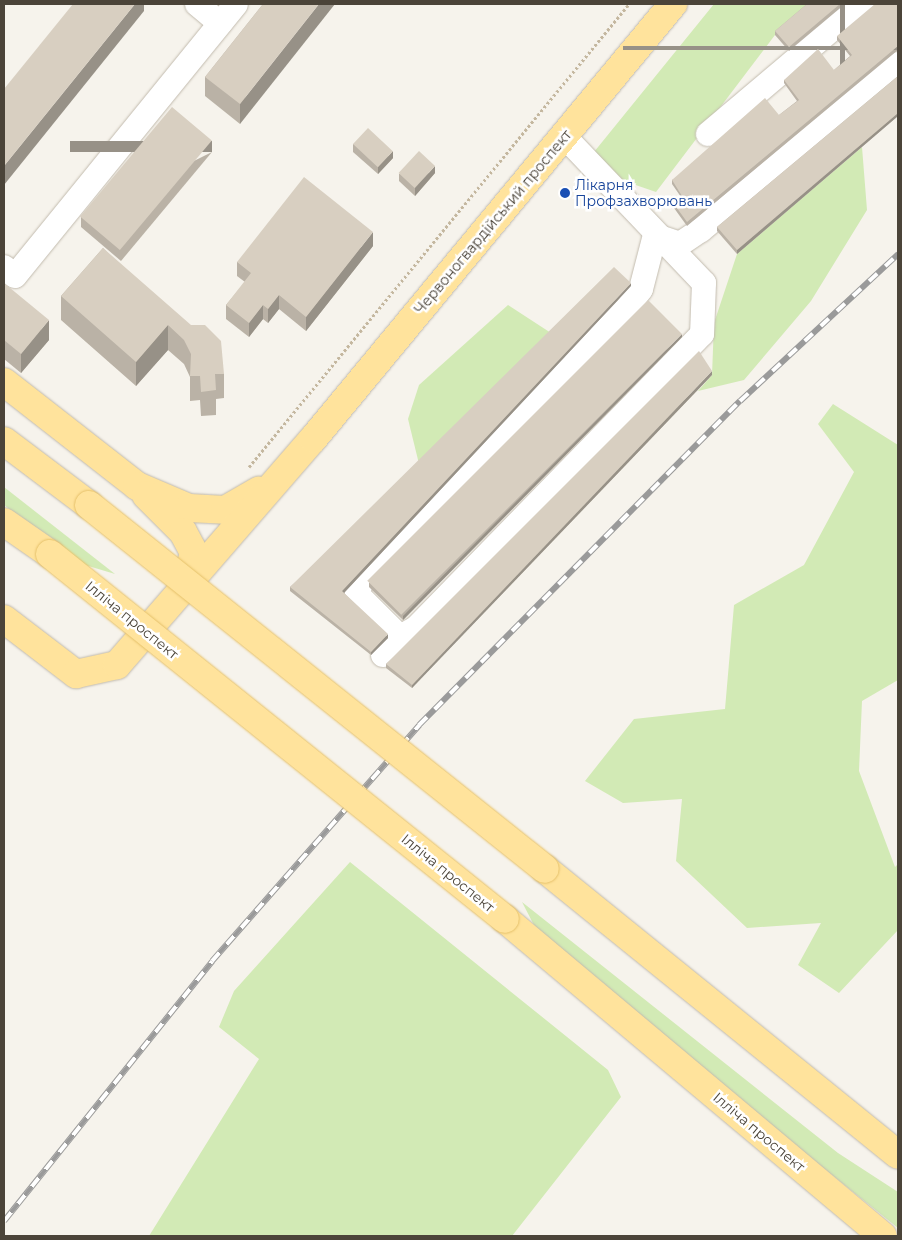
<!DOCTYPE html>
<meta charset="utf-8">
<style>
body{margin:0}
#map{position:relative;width:902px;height:1240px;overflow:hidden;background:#f6f3ec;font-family:Montserrat,sans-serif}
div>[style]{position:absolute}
.green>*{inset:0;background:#d2eab5}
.path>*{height:3px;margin-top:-1.5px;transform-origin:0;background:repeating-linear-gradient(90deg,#c4b79f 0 2.5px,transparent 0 5px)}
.roads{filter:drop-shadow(0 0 1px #c2bbae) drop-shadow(0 0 1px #c2bbae)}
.minor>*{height:24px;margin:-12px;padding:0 12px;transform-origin:12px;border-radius:12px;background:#fff}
.major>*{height:28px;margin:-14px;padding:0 14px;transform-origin:14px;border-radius:14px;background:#ffe39c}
.rail>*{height:5.5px;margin-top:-2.75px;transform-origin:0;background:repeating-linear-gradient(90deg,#fff 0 11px,#9a9a9a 0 22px);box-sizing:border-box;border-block:1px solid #9a9a9a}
.bridges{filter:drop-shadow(0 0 1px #e6c16a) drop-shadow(0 0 1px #e6c16a)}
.major-bridge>*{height:28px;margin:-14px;padding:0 14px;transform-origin:14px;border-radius:14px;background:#ffe39c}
.wall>*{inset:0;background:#bab2a6}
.shaded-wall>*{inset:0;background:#979187;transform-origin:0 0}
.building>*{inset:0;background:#d8cfc1;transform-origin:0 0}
.dots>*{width:14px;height:14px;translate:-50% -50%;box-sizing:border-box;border:2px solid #fff;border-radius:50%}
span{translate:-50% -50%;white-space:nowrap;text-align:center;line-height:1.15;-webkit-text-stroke:5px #fff;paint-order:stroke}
.transit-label{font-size:14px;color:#164399}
.left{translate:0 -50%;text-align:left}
.street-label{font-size:14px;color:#4b4439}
.frame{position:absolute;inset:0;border:5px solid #4b4439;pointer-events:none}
</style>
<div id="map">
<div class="green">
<i style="clip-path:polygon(714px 4px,812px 4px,775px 35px,656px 192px,624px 181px,594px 152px)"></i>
<i style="clip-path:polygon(862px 147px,867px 210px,811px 301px,744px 380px,698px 391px,712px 375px,714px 323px,737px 254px)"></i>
<i style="clip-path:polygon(508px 305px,551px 333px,419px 464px,408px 419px,419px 385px)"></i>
<i style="clip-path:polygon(833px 404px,898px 445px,898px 680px,862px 701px,859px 771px,895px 867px,898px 864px,898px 930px,839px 993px,798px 965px,821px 923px,747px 928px,676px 861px,682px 799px,623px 803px,585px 781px,634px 719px,725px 709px,734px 605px,804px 565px,854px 472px,818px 424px)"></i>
<i style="clip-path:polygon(4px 487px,115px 574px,85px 565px,4px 505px)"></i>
<i style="clip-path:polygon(350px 862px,608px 1070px,621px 1097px,512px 1236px,149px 1236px,259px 1059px,219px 1027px,234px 991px)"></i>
<i style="clip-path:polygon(522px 902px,838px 1153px,898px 1192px,898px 1228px,638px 1019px,537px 931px)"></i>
</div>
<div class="path">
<i style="left:249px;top:467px;width:599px;rotate:-50.62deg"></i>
</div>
<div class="roads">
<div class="minor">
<i style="left:197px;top:4px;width:30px;rotate:40deg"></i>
<i style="left:708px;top:134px;width:202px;rotate:-40.2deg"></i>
<i style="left:564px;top:136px;width:203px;rotate:46.4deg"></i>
<i style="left:704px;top:283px;width:51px;rotate:92.2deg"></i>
<i style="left:702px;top:334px;width:410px;rotate:134.2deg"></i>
<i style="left:416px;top:628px;width:18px;rotate:151deg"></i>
<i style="left:400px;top:637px;width:61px;rotate:-135deg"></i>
<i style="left:357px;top:594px;width:14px;rotate:-69deg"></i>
<i style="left:362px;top:581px;width:377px;rotate:-45.8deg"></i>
<i style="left:625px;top:311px;width:27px;rotate:-54deg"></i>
<i style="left:641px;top:289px;width:56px;rotate:-75.5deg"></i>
<i style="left:659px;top:237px;width:22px;rotate:18deg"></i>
<i style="left:680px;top:244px;width:25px;rotate:-34deg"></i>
<i style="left:701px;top:230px;width:258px;rotate:-40.1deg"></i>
<i style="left:4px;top:267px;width:14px;rotate:39deg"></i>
<i style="left:15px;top:276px;width:350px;rotate:-50.9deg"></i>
<i style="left:383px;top:655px;width:25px;rotate:-47deg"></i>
</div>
<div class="major">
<i style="left:4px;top:382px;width:169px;rotate:38deg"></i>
<i style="left:137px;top:486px;width:56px;rotate:22.9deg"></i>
<i style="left:189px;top:508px;width:36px;rotate:3deg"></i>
<i style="left:225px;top:510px;width:39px;rotate:-30deg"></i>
<i style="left:4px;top:441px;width:106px;rotate:37deg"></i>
<i style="left:146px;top:495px;width:52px;rotate:45deg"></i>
<i style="left:183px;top:532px;width:24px;rotate:62deg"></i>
<i style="left:194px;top:553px;width:34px;rotate:105deg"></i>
<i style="left:4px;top:522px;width:56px;rotate:34.8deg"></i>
<i style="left:4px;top:619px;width:91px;rotate:37.4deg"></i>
<i style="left:76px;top:674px;width:42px;rotate:-12.4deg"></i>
<i style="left:117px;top:665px;width:299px;rotate:-49.1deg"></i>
<i style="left:313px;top:439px;width:565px;rotate:-50.39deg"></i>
<i style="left:545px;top:869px;width:454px;rotate:39deg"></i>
<i style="left:505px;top:919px;width:493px;rotate:40deg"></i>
</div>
</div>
<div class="rail">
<i style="left:4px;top:1221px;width:333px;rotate:-51.3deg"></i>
<i style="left:212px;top:961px;width:314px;rotate:-48.7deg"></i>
<i style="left:419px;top:725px;width:456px;rotate:-45.3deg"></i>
<i style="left:740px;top:401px;width:216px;rotate:-42.9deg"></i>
</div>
<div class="bridges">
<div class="major-bridge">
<i style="left:89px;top:505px;width:583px;rotate:38.6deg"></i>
<i style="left:50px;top:554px;width:583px;rotate:38.74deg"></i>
</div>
</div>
<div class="wall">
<i style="clip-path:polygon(263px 4px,240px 124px,205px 96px,205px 77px)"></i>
<i style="clip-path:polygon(807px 4px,845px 4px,789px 51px,775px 35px,775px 31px)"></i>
<i style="clip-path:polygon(837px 36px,898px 50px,687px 226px,674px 208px,674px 204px,681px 197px,672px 184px,672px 180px,779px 115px,797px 101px,784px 83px,784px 80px,834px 70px,850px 56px,837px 40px)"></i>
<i style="clip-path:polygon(898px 76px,898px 116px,737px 254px,717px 231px,717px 227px)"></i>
<i style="clip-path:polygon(353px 144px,393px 158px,378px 174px,353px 152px)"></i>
<i style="clip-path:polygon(212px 152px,121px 261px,81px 227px,81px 217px)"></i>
<i style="clip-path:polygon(435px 173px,415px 196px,399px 181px,399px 174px)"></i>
<i style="clip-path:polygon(373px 246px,306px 331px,279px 309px,268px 323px,263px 319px,249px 337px,226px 319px,226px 305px,245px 282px,237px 276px,237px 262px)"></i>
<i style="clip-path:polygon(103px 248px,224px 374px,224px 398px,216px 399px,216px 415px,201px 416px,200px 400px,190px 401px,190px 377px,184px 364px,168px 350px,136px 386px,61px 320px,61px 296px)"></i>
<i style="clip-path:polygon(4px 283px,49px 340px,21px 373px,4px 359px)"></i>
<i style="clip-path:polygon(631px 286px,344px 593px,388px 638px,371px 655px,290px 591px,290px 587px)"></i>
<i style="clip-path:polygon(682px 337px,403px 620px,369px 587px,369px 583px)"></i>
<i style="clip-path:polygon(712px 375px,412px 688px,386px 668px,386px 664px)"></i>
</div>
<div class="shaded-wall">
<i style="clip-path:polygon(135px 4px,144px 4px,144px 11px,4px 185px,4px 166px)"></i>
<i style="clip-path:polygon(319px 4px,335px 4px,240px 124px,240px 104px)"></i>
<i style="left:840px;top:4px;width:5px;height:67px"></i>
<i style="left:898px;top:46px;width:4px;height:275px;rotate:90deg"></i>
<i style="clip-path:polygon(898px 113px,898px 116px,737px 254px,737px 250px)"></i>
<i style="left:212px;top:141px;width:11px;height:142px;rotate:90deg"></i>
<i style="clip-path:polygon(393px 151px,393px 158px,378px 174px,378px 167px)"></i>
<i style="clip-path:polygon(435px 166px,435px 173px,415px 196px,415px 188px)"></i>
<i style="clip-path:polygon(373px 232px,373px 246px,306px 331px,306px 317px)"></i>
<i style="clip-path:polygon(631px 283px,631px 286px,342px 595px,342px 591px)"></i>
<i style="clip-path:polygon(279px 295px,279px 309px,268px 323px,268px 309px)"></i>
<i style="clip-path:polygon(263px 305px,263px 319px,249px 337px,249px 323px)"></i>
<i style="clip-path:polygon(49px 320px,49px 340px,21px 373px,21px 354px)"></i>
<i style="clip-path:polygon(168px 325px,168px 350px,136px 386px,136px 362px)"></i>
<i style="clip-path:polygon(682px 334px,682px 337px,403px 620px,403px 616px)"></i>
<i style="clip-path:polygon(712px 371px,712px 375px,412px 688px,412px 685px)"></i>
<i style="clip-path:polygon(388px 634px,388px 638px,371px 655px,371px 652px)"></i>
</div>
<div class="building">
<i style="clip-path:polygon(73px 4px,135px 4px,4px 166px,4px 89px)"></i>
<i style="clip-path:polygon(263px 4px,319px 4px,240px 104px,205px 77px)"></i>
<i style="clip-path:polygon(807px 4px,840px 4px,789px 47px,775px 31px)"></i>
<i style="clip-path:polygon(875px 4px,898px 4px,898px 46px,687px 222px,674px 204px,682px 196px,672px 180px,765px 98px,779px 115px,799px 100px,784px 80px,818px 49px,834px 70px,852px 55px,837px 36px)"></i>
<i style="clip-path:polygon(898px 76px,898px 113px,737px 250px,717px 227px)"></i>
<i style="left:172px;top:107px;width:52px;height:143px;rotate:40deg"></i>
<i style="left:368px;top:128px;width:34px;height:22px;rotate:43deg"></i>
<i style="left:419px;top:151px;width:22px;height:30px;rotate:43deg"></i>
<i style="clip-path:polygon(304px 177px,373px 232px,306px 317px,279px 295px,268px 309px,263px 305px,249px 323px,226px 305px,251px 273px,237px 262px)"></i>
<i style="clip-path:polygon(103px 248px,191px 325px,205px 325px,221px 341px,224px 374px,215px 374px,216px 390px,201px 392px,200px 376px,190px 376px,191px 354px,184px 340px,168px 325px,136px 362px,61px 296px)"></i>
<i style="clip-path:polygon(614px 267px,631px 283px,342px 591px,388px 634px,371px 652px,290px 587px)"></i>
<i style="clip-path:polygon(4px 283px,49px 320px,21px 354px,4px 340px)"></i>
<i style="left:648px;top:300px;width:48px;height:397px;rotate:45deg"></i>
<i style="clip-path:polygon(699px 351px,712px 371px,412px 685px,386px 664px)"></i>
</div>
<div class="dots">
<i style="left:565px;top:193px;background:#1a4fb4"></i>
</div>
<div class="transit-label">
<span class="left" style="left:575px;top:193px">Лікарня<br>Профзахворювань</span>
</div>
<div class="street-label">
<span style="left:493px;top:222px;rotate:-50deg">Червоногвардійський проспект</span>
<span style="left:132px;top:620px;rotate:39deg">Ілліча проспект</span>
<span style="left:448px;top:873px;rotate:39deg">Ілліча проспект</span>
<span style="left:759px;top:1132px;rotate:40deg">Ілліча проспект</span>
</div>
<div class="frame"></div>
</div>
